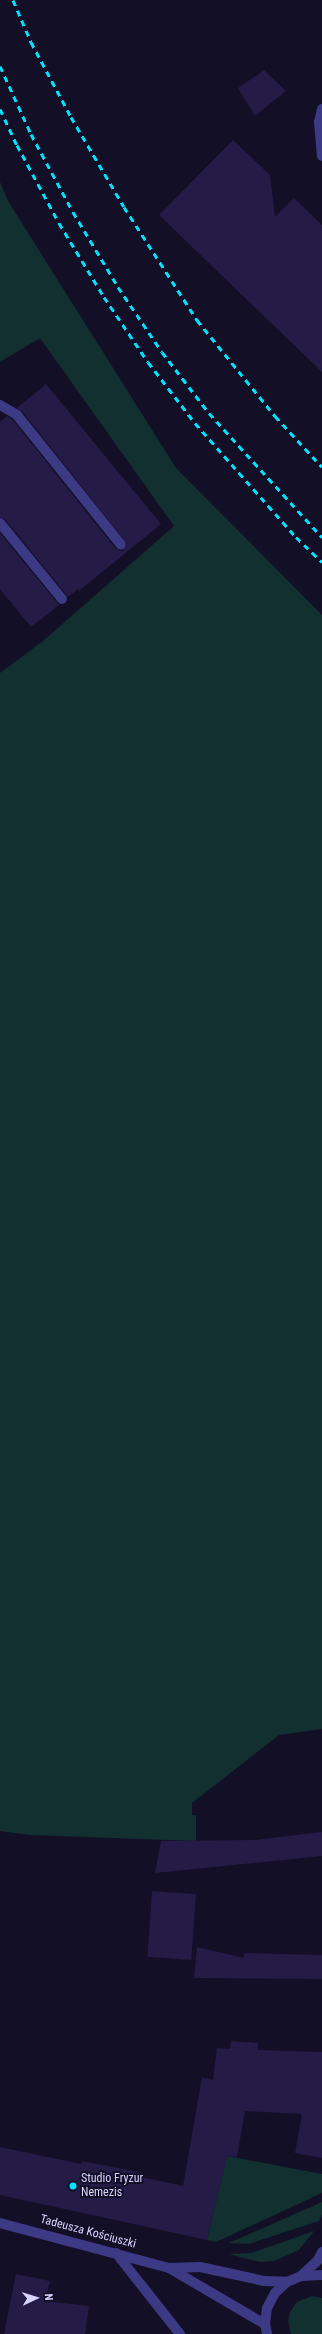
<!DOCTYPE html>
<meta charset="utf-8">
<style>
body{margin:0}
#map{position:relative;width:322px;height:2334px;overflow:hidden;background:#130f26;font-family:"Roboto Condensed",sans-serif}
div>[style]{position:absolute}
.green>*{inset:0;background:#12302f}
.building>*{inset:0;background:#241b47;transform-origin:0 0}
.service>*{height:10px;margin:-5px;padding:0 5px;transform-origin:5px;border-radius:5px;background:#3d3a85}
.minor>*{height:10px;margin:-5px;padding:0 5px;transform-origin:5px;border-radius:5px;background:#3d3a85}
.tertiary>*{height:10px;margin:-5px;padding:0 5px;transform-origin:5px;border-radius:5px;background:#3d3a85}
.rail>*{height:3px;margin-top:-1.5px;transform-origin:0;background:repeating-linear-gradient(90deg,#00e5ff 0 6px,transparent 0 11px)}
.dots>*{width:11px;height:11px;translate:-50% -50%;box-sizing:border-box;border:2px solid #130f26;border-radius:50%}
span{translate:-50% -50%;white-space:nowrap;text-align:center;line-height:1.15;-webkit-text-stroke:4px #130f26;paint-order:stroke}
.poi-label{font-size:12px;color:#d9d4ff}
.left{translate:0 -50%;text-align:left}
.street-label{font-size:12px;color:#d9d4ff}
.north{position:absolute;left:16px;top:2278px;width:40px;height:40px;-webkit-text-stroke:3px #130f26;paint-order:stroke;rotate:86deg;font-size:11px;font-weight:700;line-height:16px;text-align:center;color:#d9d4ff}
.north::after{content:'';display:block;margin:auto;width:14px;height:18px;background:#d9d4ff;clip-path:polygon(50% 0,100% 100%,50% 72%,0 100%)}
</style>
<div id="map">
<div class="green">
<i style="clip-path:polygon(0 182px,8px 201px,176px 468px,322px 615px,322px 1729px,279px 1735px,192px 1803px,192px 1815px,196px 1815px,196px 1841px,29px 1835px,0 1831px,0 673px,43px 641px,174px 526px,40px 338px,0 362px)"></i>
<i style="clip-path:polygon(227px 2156px,322px 2174px,322px 2193px,216px 2242px,207px 2240px)"></i>
<i style="clip-path:polygon(322px 2202px,322px 2215px,319px 2221px,249px 2244px,229px 2243px)"></i>
<i style="clip-path:polygon(314px 2231px,299px 2250px,274px 2261px,260px 2262px,229px 2254px,251px 2253px)"></i>
<i style="clip-path:polygon(312px 2296px,322px 2298px,322px 2334px,291px 2334px,288px 2320px,290px 2312px,297px 2302px)"></i>
</div>
<div class="building">
<i style="clip-path:polygon(264px 70px,286px 91px,255px 116px,238px 88px)"></i>
<i style="clip-path:polygon(233px 140px,270px 175px,275px 217px,294px 198px,322px 225px,322px 372px,159px 215px)"></i>
<i style="clip-path:polygon(46px 384px,161px 524px,79px 591px,78px 589px,68px 597px,5px 519px,0 517px,0 422px,7px 416px,13px 420px,116px 549px,122px 551px,127px 544px,22px 411px,17px 408px)"></i>
<i style="clip-path:polygon(0 533px,59px 605px,31px 627px,0 589px)"></i>
<i style="clip-path:polygon(322px 1832px,322px 1856px,155px 1873px,161px 1841px,253px 1840px)"></i>
<i style="left:152px;top:1891px;width:44px;height:66px;rotate:4deg"></i>
<i style="clip-path:polygon(197px 1947px,244px 1958px,244px 1953px,322px 1955px,322px 1979px,194px 1978px)"></i>
<i style="clip-path:polygon(231px 2041px,258px 2043px,258px 2050px,322px 2052px,322px 2158px,295px 2153px,302px 2114px,245px 2111px,237px 2157px,227px 2156px,207px 2240px,0 2195px,0 2147px,81px 2164px,82px 2161px,138px 2172px,137px 2176px,183px 2186px,202px 2077px,213px 2080px,217px 2048px,230px 2049px)"></i>
<i style="clip-path:polygon(16px 2274px,50px 2281px,45px 2301px,89px 2306px,85px 2334px,4px 2334px)"></i>
</div>
<div class="service">
<i style="left:322px;top:109px;width:13px;rotate:103deg"></i>
<i style="left:319px;top:122px;width:34px;rotate:85deg"></i>
<i style="left:0;top:405px;width:20px;rotate:30deg"></i>
<i style="left:17px;top:415px;width:166px;rotate:51.3deg"></i>
<i style="left:0;top:523px;width:98px;rotate:50.8deg"></i>
</div>
<div class="minor">
<i style="left:116px;top:2253px;width:103px;rotate:51.7deg"></i>
<i style="left:301px;top:2276px;width:23px;rotate:-43deg"></i>
<i style="left:318px;top:2260px;width:9px;rotate:-63deg"></i>
</div>
<div class="tertiary">
<i style="left:0;top:2223px;width:175px;rotate:14.9deg"></i>
<i style="left:169px;top:2268px;width:111px;rotate:30.3deg"></i>
<i style="left:169px;top:2268px;width:31px;rotate:-2deg"></i>
<i style="left:200px;top:2267px;width:66px;rotate:12.3deg"></i>
<i style="left:264px;top:2281px;width:23px;rotate:2deg"></i>
<i style="left:267px;top:2334px;width:10px;rotate:-101deg"></i>
<i style="left:265px;top:2324px;width:16px;rotate:-83deg"></i>
<i style="left:267px;top:2308px;width:17px;rotate:-62deg"></i>
<i style="left:275px;top:2293px;width:16px;rotate:-43deg"></i>
<i style="left:287px;top:2282px;width:15px;rotate:-23deg"></i>
<i style="left:301px;top:2276px;width:21px;rotate:-3deg"></i>
</div>
<div class="rail">
<i style="left:13px;top:0;width:46px;rotate:66.8deg"></i>
<i style="left:31px;top:42px;width:85px;rotate:61.9deg"></i>
<i style="left:71px;top:117px;width:104px;rotate:59.5deg"></i>
<i style="left:124px;top:207px;width:135px;rotate:57.1deg"></i>
<i style="left:197px;top:320px;width:124px;rotate:50.9deg"></i>
<i style="left:275px;top:416px;width:69px;rotate:47.3deg"></i>
<i style="left:0;top:66px;width:75px;rotate:65.5deg"></i>
<i style="left:31px;top:134px;width:89px;rotate:61.7deg"></i>
<i style="left:73px;top:212px;width:87px;rotate:59deg"></i>
<i style="left:118px;top:287px;width:78px;rotate:55.9deg"></i>
<i style="left:162px;top:352px;width:77px;rotate:52.4deg"></i>
<i style="left:209px;top:413px;width:168px;rotate:47.7deg"></i>
<i style="left:0;top:109px;width:40px;rotate:65deg"></i>
<i style="left:17px;top:145px;width:89px;rotate:61.7deg"></i>
<i style="left:59px;top:223px;width:87px;rotate:58.7deg"></i>
<i style="left:104px;top:297px;width:78px;rotate:55.9deg"></i>
<i style="left:148px;top:362px;width:77px;rotate:52.4deg"></i>
<i style="left:195px;top:423px;width:152px;rotate:48.5deg"></i>
<i style="left:296px;top:537px;width:36px;rotate:44deg"></i>
</div>
<div class="dots">
<i style="left:73px;top:2186px;background:#00e5ff"></i>
</div>
<div class="poi-label">
<span class="left" style="left:81px;top:2186px">Studio Fryzur<br>Nemezis</span>
</div>
<div class="street-label">
<span style="left:88px;top:2232px;rotate:15deg">Tadeusza Kościuszki</span>
</div>
<div class="north">N</div>
</div>
